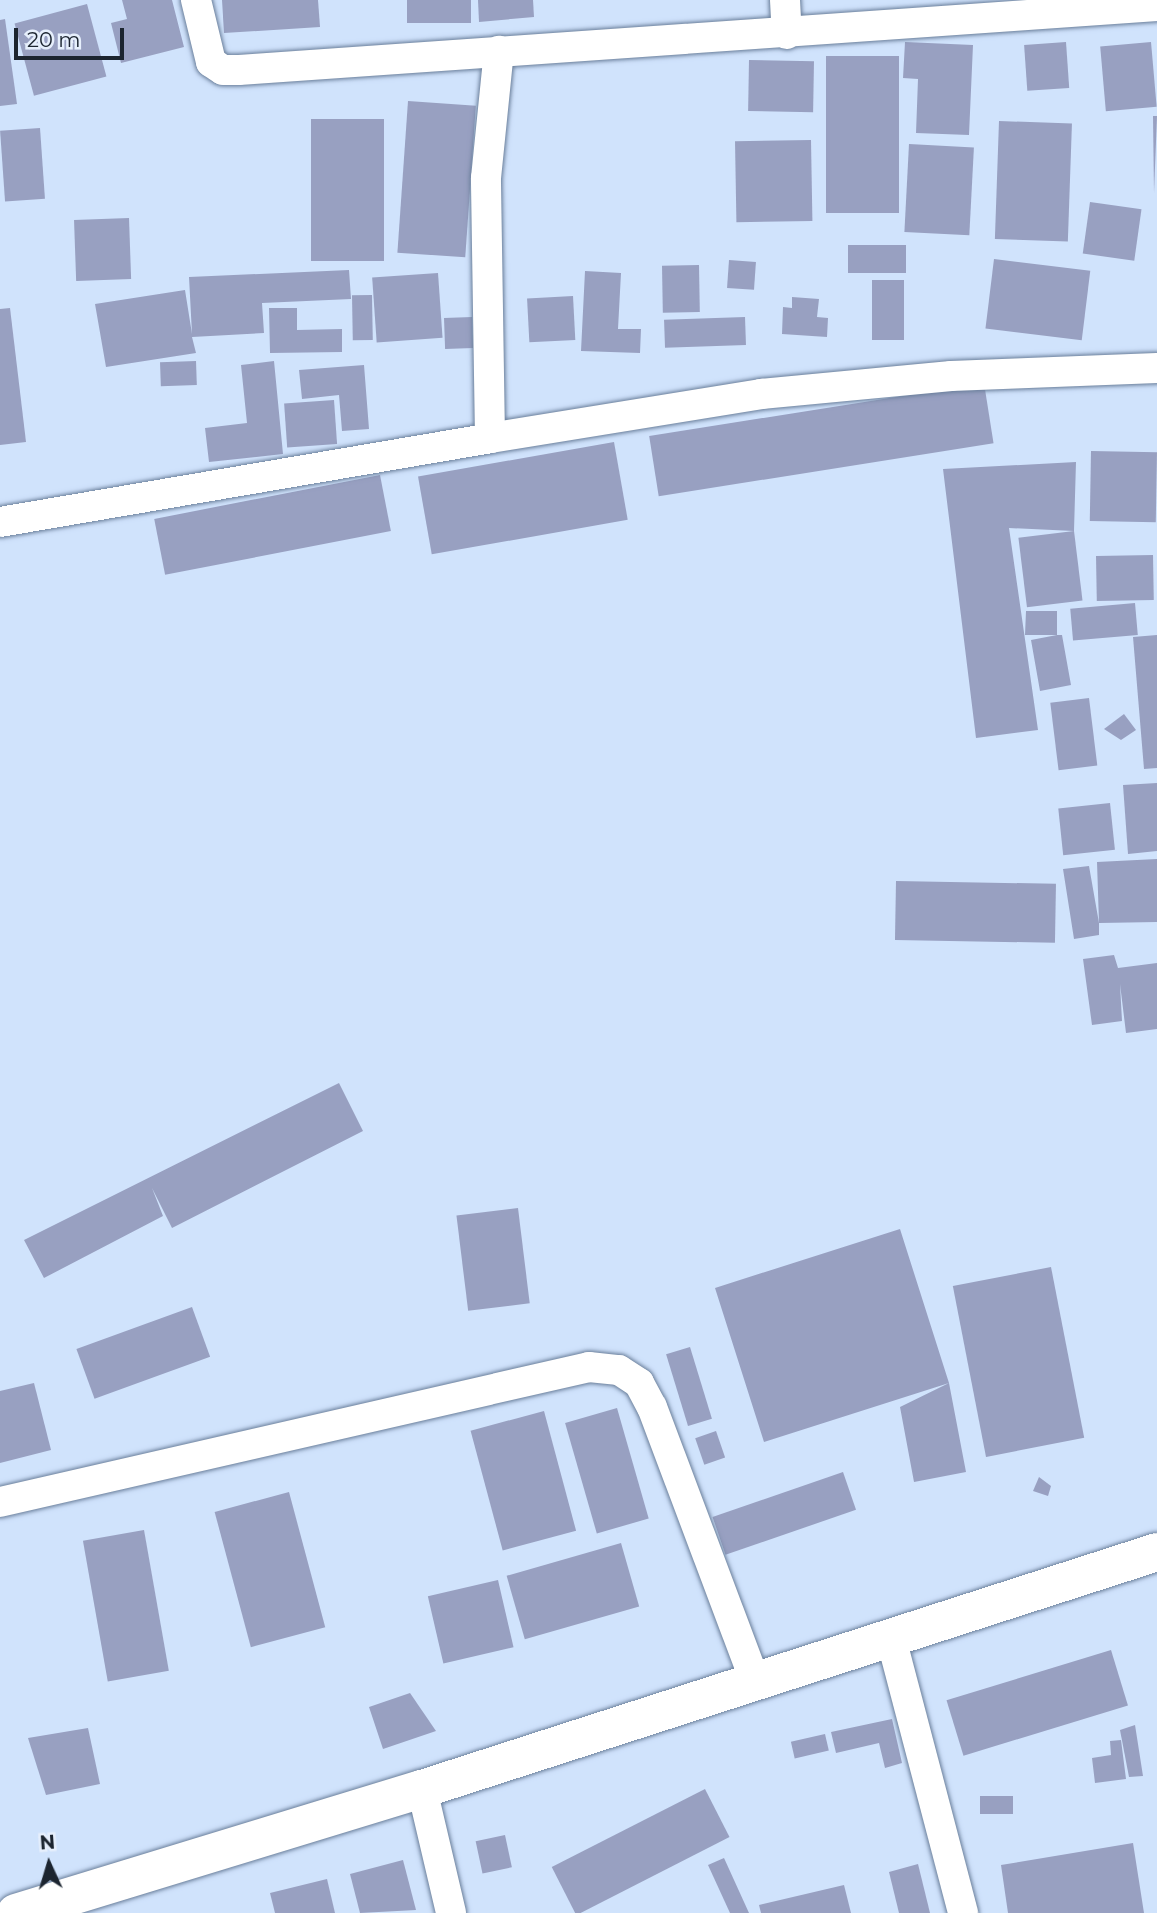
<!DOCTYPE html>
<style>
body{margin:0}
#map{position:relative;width:1157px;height:1913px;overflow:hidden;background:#d0e3fc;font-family:Montserrat,sans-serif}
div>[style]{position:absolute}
.building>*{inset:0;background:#98a0c1;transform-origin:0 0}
.roads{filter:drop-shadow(0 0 2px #6a7f9b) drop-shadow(0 0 2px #6a7f9b)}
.street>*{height:30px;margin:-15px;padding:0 15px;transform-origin:15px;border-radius:15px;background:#fff}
.secondary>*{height:38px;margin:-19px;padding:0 19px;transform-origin:19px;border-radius:19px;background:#fff}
span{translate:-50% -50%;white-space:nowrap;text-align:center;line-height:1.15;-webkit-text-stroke:7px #e6effc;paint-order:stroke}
.north{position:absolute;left:14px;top:1829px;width:70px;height:70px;-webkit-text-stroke:5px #e6effc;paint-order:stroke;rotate:356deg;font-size:19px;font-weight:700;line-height:28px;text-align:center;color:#1c2530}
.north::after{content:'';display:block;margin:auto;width:24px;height:32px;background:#1c2530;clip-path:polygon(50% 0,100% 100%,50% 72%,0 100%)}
.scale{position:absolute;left:14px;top:28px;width:110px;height:32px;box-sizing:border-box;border:4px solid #1c2530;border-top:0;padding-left:9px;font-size:21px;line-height:24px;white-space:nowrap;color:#1c2530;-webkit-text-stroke:5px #e6effc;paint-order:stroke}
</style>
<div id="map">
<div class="building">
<i style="clip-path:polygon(122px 0,172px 0,184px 47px,121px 63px,111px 23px,127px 19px)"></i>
<i style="clip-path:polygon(222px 0,318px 0,320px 27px,224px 33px)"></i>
<i style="left:407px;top:0;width:64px;height:23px"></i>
<i style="clip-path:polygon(478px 0,533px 0,534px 17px,479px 22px)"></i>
<i style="left:87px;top:4px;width:75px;height:75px;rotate:75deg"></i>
<i style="clip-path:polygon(5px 19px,17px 104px,0 106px,0 20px)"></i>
<i style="clip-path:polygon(905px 42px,973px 45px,969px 135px,916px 133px,918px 79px,903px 78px)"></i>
<i style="left:1066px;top:42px;width:46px;height:42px;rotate:86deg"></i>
<i style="left:1151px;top:42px;width:65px;height:51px;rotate:85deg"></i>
<i style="left:826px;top:56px;width:73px;height:157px"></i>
<i style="left:749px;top:60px;width:65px;height:51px;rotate:1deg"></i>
<i style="left:408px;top:101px;width:68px;height:152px;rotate:4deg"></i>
<i style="clip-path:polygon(1153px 116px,1157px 116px,1154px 193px)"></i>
<i style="left:311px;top:119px;width:73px;height:142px"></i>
<i style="left:999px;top:121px;width:73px;height:118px;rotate:2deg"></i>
<i style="left:40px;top:128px;width:71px;height:40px;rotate:86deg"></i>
<i style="left:811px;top:140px;width:81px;height:76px;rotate:89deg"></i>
<i style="left:909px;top:144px;width:65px;height:88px;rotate:3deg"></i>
<i style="left:1090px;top:202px;width:52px;height:52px;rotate:8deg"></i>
<i style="left:129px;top:218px;width:61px;height:55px;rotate:88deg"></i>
<i style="left:906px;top:245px;width:28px;height:58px;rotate:90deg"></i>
<i style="left:994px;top:259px;width:97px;height:70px;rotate:7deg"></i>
<i style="left:729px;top:260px;width:27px;height:28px;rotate:4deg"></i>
<i style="left:699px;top:265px;width:47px;height:37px;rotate:89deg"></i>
<i style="clip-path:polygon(349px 270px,351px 299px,262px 303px,264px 333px,192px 337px,196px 353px,106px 367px,95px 304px,185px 290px,192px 334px,189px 277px)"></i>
<i style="clip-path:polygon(585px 271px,621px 273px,618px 329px,641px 329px,640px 353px,581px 351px)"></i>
<i style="left:438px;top:273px;width:65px;height:66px;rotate:86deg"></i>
<i style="left:872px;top:280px;width:32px;height:60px"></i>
<i style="left:372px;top:295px;width:45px;height:20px;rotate:89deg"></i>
<i style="left:573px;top:296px;width:44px;height:46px;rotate:87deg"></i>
<i style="clip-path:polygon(792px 297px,819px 299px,817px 317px,828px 318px,827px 337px,782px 334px,783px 307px,792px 308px)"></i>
<i style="clip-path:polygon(10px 308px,26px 442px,0 445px,0 309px)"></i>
<i style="clip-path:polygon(269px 308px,297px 308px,297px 330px,342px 329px,342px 352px,270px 353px)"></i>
<i style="left:472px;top:317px;width:31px;height:28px;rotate:88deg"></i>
<i style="left:745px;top:317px;width:28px;height:81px;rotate:88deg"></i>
<i style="left:196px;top:361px;width:24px;height:36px;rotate:88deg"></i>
<i style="clip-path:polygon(274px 361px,283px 454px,209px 462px,205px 428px,247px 423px,241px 365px)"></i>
<i style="clip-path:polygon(364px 365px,369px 429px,342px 431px,339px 395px,302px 399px,299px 370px)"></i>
<i style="left:984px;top:383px;width:61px;height:339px;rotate:81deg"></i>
<i style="left:334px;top:400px;width:44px;height:50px;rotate:86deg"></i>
<i style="left:614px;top:442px;width:79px;height:199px;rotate:80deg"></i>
<i style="left:1091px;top:451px;width:66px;height:70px;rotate:1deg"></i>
<i style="clip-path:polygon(1076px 462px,1074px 531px,1009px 528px,1038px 730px,976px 738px,943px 469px)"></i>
<i style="left:380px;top:475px;width:57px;height:230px;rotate:79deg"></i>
<i style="left:1074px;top:531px;width:70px;height:56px;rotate:83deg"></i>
<i style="left:1153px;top:555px;width:45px;height:57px;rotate:89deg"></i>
<i style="left:1135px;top:603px;width:32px;height:65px;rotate:85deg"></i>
<i style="clip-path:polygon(1026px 611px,1057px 611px,1057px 635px,1062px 635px,1071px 685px,1040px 691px,1031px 640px,1057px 635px,1025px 635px)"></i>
<i style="clip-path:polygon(1157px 635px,1157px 768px,1144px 769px,1133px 637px)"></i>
<i style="left:1089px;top:698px;width:68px;height:39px;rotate:83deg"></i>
<i style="clip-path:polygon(1124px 714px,1136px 730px,1121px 740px,1104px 729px)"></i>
<i style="clip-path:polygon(1157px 783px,1157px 851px,1128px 854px,1123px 785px)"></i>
<i style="left:1110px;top:803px;width:47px;height:52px;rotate:84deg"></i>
<i style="clip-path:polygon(1157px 859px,1157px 922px,1099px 923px,1099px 935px,1074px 939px,1063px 869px,1089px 866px,1099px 923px,1097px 862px)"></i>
<i style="left:896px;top:881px;width:160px;height:59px;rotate:1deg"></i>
<i style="clip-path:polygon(1114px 955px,1118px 968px,1157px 963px,1157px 1029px,1126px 1033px,1120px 984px,1122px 1021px,1092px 1025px,1083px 959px)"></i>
<i style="clip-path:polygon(339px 1083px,363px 1131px,172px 1228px,152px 1188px,163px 1216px,44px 1278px,24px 1240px)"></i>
<i style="left:518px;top:1208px;width:96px;height:62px;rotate:83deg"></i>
<i style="clip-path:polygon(900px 1229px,949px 1383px,966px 1472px,914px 1482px,900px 1407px,949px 1383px,764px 1442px,715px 1288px)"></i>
<i style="left:1051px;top:1267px;width:174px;height:100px;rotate:79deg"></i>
<i style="left:192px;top:1307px;width:53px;height:123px;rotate:70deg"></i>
<i style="left:690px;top:1347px;width:75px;height:25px;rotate:73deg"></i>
<i style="clip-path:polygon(34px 1383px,51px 1450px,0 1463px,0 1391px)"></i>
<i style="left:617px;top:1408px;width:115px;height:54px;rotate:74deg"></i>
<i style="left:544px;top:1411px;width:124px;height:76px;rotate:75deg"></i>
<i style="left:716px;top:1431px;width:28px;height:22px;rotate:71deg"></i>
<i style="left:843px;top:1472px;width:40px;height:138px;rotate:71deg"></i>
<i style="clip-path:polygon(1039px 1477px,1051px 1486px,1048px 1496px,1033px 1491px)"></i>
<i style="left:289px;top:1492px;width:140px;height:77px;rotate:75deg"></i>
<i style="left:144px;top:1530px;width:143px;height:62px;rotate:80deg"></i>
<i style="left:621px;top:1543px;width:66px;height:119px;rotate:74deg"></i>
<i style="left:498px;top:1580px;width:69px;height:72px;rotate:77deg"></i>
<i style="left:1111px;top:1650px;width:58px;height:172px;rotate:73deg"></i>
<i style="clip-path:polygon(410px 1693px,436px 1731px,383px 1749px,369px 1707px)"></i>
<i style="clip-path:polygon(892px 1719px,902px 1763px,885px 1768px,879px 1743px,836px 1753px,831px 1732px)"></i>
<i style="clip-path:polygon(1135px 1725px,1143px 1776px,1129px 1777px,1120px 1730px)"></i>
<i style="clip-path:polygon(88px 1728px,100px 1784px,46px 1795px,28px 1738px)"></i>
<i style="left:825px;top:1734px;width:17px;height:35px;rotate:77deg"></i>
<i style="clip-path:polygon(1121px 1740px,1126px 1779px,1095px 1783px,1092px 1758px,1111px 1755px,1110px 1741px)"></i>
<i style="left:705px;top:1789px;width:54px;height:172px;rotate:63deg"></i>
<i style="left:1013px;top:1796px;width:18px;height:33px;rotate:90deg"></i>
<i style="left:505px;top:1835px;width:33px;height:30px;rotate:78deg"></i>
<i style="clip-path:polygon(1133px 1843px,1144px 1913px,1008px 1913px,1001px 1865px)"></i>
<i style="clip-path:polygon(724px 1858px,749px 1913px,730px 1913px,708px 1865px)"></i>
<i style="clip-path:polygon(403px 1860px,416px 1910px,360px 1913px,350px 1874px)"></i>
<i style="clip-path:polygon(918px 1864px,930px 1913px,899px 1913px,889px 1872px)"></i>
<i style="clip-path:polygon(327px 1879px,335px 1913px,275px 1913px,270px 1893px)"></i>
<i style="clip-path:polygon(844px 1885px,851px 1913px,761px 1913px,759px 1905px)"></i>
</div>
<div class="roads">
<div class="street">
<i style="left:196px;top:0;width:64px;rotate:76.4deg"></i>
<i style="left:211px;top:62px;width:14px;rotate:34deg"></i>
<i style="left:223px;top:70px;width:16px"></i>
<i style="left:239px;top:70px;width:920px;rotate:-3.99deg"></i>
<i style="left:785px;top:0;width:34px;rotate:87deg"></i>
<i style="left:490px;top:438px;width:275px;rotate:-9.2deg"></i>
<i style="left:761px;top:394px;width:191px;rotate:-5.4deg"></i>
<i style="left:951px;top:376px;width:206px;rotate:-2.2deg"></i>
<i style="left:0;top:522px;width:497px;rotate:-9.7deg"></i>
<i style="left:490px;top:438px;width:260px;rotate:-90.9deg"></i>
<i style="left:486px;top:178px;width:128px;rotate:-84.2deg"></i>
<i style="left:0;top:1502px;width:604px;rotate:-12.91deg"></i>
<i style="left:589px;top:1367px;width:30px;rotate:6deg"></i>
<i style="left:619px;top:1370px;width:24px;rotate:33deg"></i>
<i style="left:639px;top:1383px;width:27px;rotate:62deg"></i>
<i style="left:652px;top:1407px;width:295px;rotate:69.4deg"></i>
<i style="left:891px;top:1638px;width:284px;rotate:75.3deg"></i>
<i style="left:422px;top:1789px;width:127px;rotate:76.8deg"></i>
</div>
<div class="secondary">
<i style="left:16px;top:1913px;width:425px;rotate:-17deg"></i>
<i style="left:422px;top:1789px;width:772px;rotate:-17.87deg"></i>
</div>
</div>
<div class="north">N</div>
<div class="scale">20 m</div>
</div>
